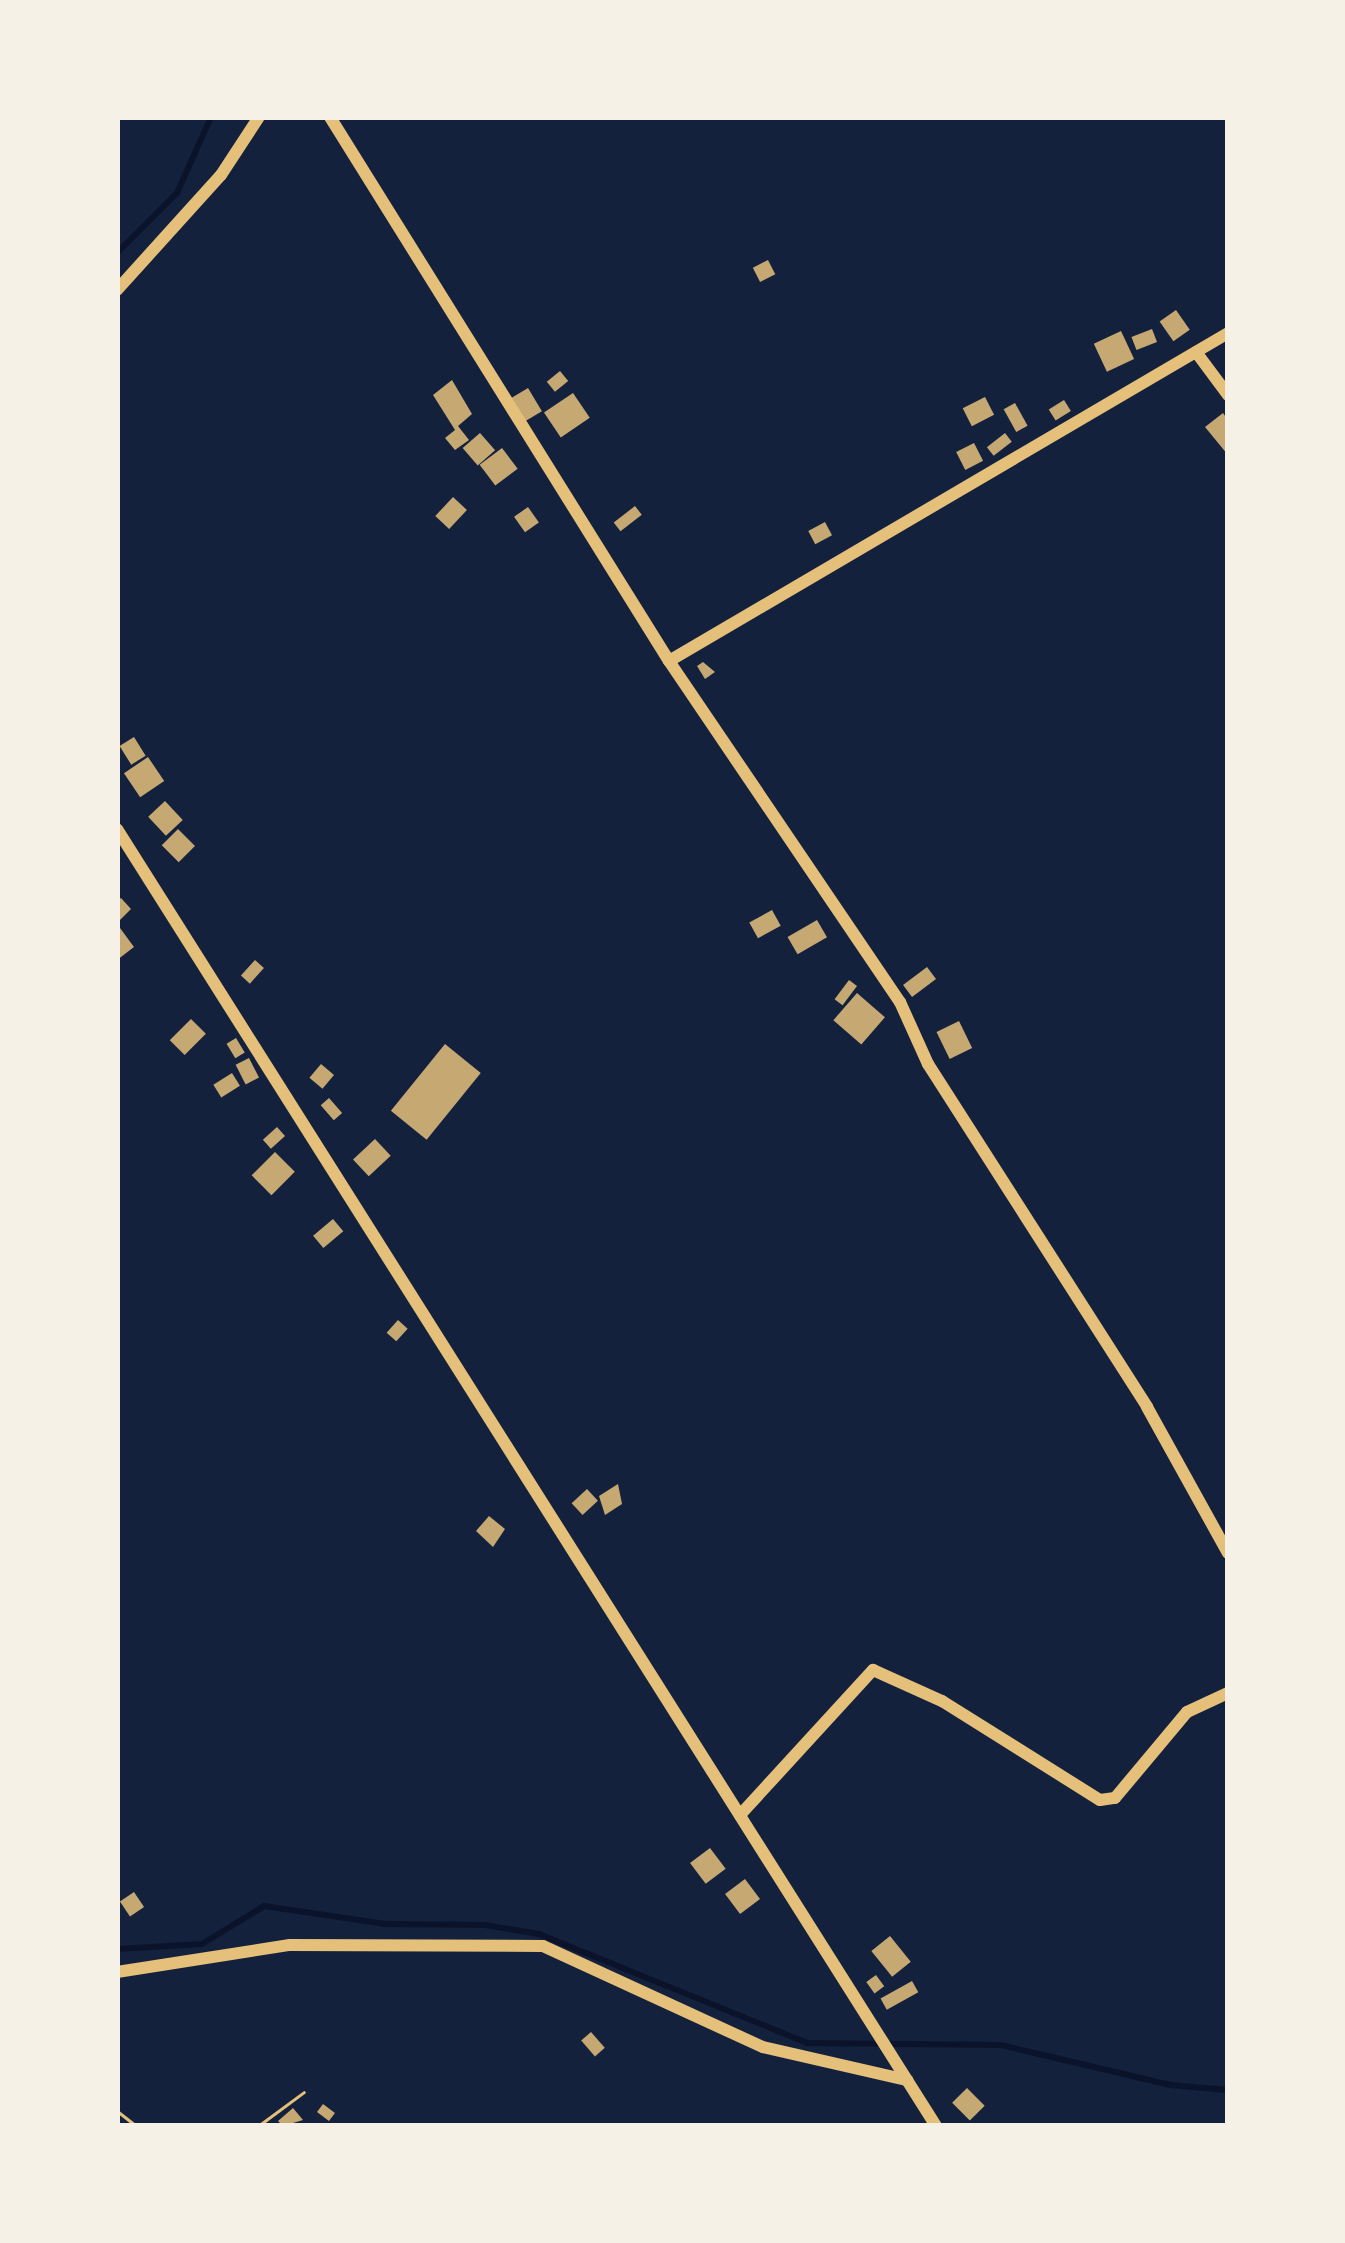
<!DOCTYPE html>
<style>
body{margin:0}
#map{position:relative;width:1345px;height:2243px;overflow:hidden;background:#14213d;font-family:Arial,sans-serif}
div>[style]{position:absolute}
.stream>*{height:6px;margin:-3px;padding:0 3px;transform-origin:3px;border-radius:3px;background:#0b132b}
.building>*{inset:0;background:#c6a872;transform-origin:0 0}
.path>*{height:3px;margin:-1.5px;padding:0 1.5px;transform-origin:1.5px;border-radius:1.5px;background:#e5c07b}
.minor>*{height:12px;margin:-6px;padding:0 6px;transform-origin:6px;border-radius:6px;background:#e5c07b}
span{translate:-50% -50%;white-space:nowrap;text-align:center;line-height:1.15;-webkit-text-stroke:12px #f6f1e7;paint-order:stroke}
.frame{position:absolute;inset:0;border:120px solid #f6f1e7;pointer-events:none}
</style>
<div id="map">
<div class="stream">
<i style="left:117px;top:253px;width:85px;rotate:-45deg"></i>
<i style="left:177px;top:193px;width:83px;rotate:-65.9deg"></i>
<i style="left:117px;top:1949px;width:85px;rotate:-3.4deg"></i>
<i style="left:202px;top:1944px;width:73px;rotate:-31.5deg"></i>
<i style="left:264px;top:1906px;width:123px;rotate:8.4deg"></i>
<i style="left:386px;top:1924px;width:99px;rotate:0.6deg"></i>
<i style="left:485px;top:1925px;width:55px;rotate:9.5deg"></i>
<i style="left:539px;top:1934px;width:290px;rotate:22.1deg"></i>
<i style="left:808px;top:2043px;width:193px;rotate:0.6deg"></i>
<i style="left:1001px;top:2045px;width:174px;rotate:13.3deg"></i>
<i style="left:1170px;top:2085px;width:58px;rotate:4.9deg"></i>
</div>
<div class="building">
<i style="left:768px;top:260px;width:16px;height:17px;rotate:63deg"></i>
<i style="left:1176px;top:310px;width:24px;height:20px;rotate:55deg"></i>
<i style="left:1152px;top:329px;width:14px;height:22px;rotate:69deg"></i>
<i style="left:1121px;top:331px;width:31px;height:30px;rotate:65deg"></i>
<i style="left:560px;top:371px;width:13px;height:17px;rotate:51deg"></i>
<i style="clip-path:polygon(452px 380px,472px 414px,458px 426px,469px 440px,455px 450px,445px 438px,455px 430px,433px 395px)"></i>
<i style="left:528px;top:388px;width:27px;height:19px;rotate:59deg"></i>
<i style="left:573px;top:393px;width:30px;height:35px;rotate:56deg"></i>
<i style="left:985px;top:397px;width:20px;height:25px;rotate:63deg"></i>
<i style="left:1064px;top:400px;width:13px;height:18px;rotate:58deg"></i>
<i style="left:1015px;top:403px;width:26px;height:13px;rotate:61deg"></i>
<i style="clip-path:polygon(1223px 413px,1228px 420px,1228px 455px,1205px 427px)"></i>
<i style="left:480px;top:433px;width:23px;height:23px;rotate:49deg"></i>
<i style="left:1005px;top:433px;width:11px;height:23px;rotate:52deg"></i>
<i style="left:974px;top:443px;width:20px;height:20px;rotate:63deg"></i>
<i style="left:502px;top:448px;width:26px;height:28px;rotate:53deg"></i>
<i style="left:453px;top:497px;width:19px;height:26px;rotate:43deg"></i>
<i style="left:635px;top:506px;width:11px;height:27px;rotate:52deg"></i>
<i style="left:528px;top:507px;width:19px;height:17px;rotate:55deg"></i>
<i style="left:825px;top:522px;width:15px;height:19px;rotate:62deg"></i>
<i style="clip-path:polygon(703px 662px,715px 672px,705px 679px,697px 666px)"></i>
<i style="left:134px;top:737px;width:22px;height:17px;rotate:58deg"></i>
<i style="left:148px;top:757px;width:29px;height:29px;rotate:56deg"></i>
<i style="left:165px;top:801px;width:26px;height:23px;rotate:47deg"></i>
<i style="left:178px;top:829px;width:24px;height:23px;rotate:45deg"></i>
<i style="clip-path:polygon(121px 898px,131px 909px,117px 923px,117px 901px)"></i>
<i style="left:772px;top:910px;width:18px;height:26px;rotate:61deg"></i>
<i style="left:817px;top:920px;width:20px;height:34px;rotate:60deg"></i>
<i style="clip-path:polygon(120px 928px,134px 947px,117px 960px,117px 930px)"></i>
<i style="left:255px;top:960px;width:12px;height:21px;rotate:42deg"></i>
<i style="left:927px;top:967px;width:15px;height:30px;rotate:53deg"></i>
<i style="left:849px;top:980px;width:10px;height:24px;rotate:37deg"></i>
<i style="left:857px;top:993px;width:37px;height:36px;rotate:41deg"></i>
<i style="left:191px;top:1019px;width:21px;height:30px;rotate:45deg"></i>
<i style="left:959px;top:1021px;width:30px;height:25px;rotate:64deg"></i>
<i style="left:236px;top:1038px;width:17px;height:11px;rotate:59deg"></i>
<i style="left:445px;top:1044px;width:46px;height:86px;rotate:39deg"></i>
<i style="left:249px;top:1058px;width:22px;height:15px;rotate:63deg"></i>
<i style="left:321px;top:1064px;width:17px;height:18px;rotate:40deg"></i>
<i style="left:232px;top:1073px;width:15px;height:22px;rotate:58deg"></i>
<i style="left:329px;top:1098px;width:20px;height:11px;rotate:49deg"></i>
<i style="left:277px;top:1127px;width:12px;height:19px;rotate:48deg"></i>
<i style="left:375px;top:1139px;width:23px;height:30px;rotate:47deg"></i>
<i style="left:275px;top:1152px;width:28px;height:33px;rotate:45deg"></i>
<i style="left:333px;top:1219px;width:16px;height:26px;rotate:50deg"></i>
<i style="left:398px;top:1320px;width:13px;height:17px;rotate:42deg"></i>
<i style="clip-path:polygon(618px 1484px,622px 1504px,605px 1515px,599px 1496px)"></i>
<i style="left:587px;top:1489px;width:16px;height:21px;rotate:47deg"></i>
<i style="clip-path:polygon(489px 1516px,505px 1529px,493px 1547px,476px 1531px)"></i>
<i style="left:710px;top:1848px;width:26px;height:25px;rotate:53deg"></i>
<i style="left:745px;top:1879px;width:25px;height:25px;rotate:53deg"></i>
<i style="left:134px;top:1892px;width:18px;height:17px;rotate:56deg"></i>
<i style="left:890px;top:1936px;width:33px;height:24px;rotate:51deg"></i>
<i style="left:876px;top:1975px;width:14px;height:12px;rotate:54deg"></i>
<i style="left:912px;top:1981px;width:13px;height:36px;rotate:61deg"></i>
<i style="left:591px;top:2032px;width:21px;height:13px;rotate:49deg"></i>
<i style="left:967px;top:2088px;width:25px;height:21px;rotate:45deg"></i>
<i style="left:323px;top:2104px;width:15px;height:10px;rotate:37deg"></i>
<i style="clip-path:polygon(293px 2108px,303px 2120px,283px 2126px,278px 2121px)"></i>
</div>
<div class="path">
<i style="left:117px;top:2111px;width:24px;rotate:38deg"></i>
<i style="left:258px;top:2126px;width:57px;rotate:-36.5deg"></i>
</div>
<div class="minor">
<i style="left:330px;top:117px;width:641px;rotate:58.07deg"></i>
<i style="left:669px;top:661px;width:412px;rotate:55.9deg"></i>
<i style="left:900px;top:1002px;width:68px;rotate:65.7deg"></i>
<i style="left:928px;top:1064px;width:407px;rotate:57.4deg"></i>
<i style="left:1147px;top:1407px;width:167px;rotate:61deg"></i>
<i style="left:117px;top:290px;width:155px;rotate:-47.9deg"></i>
<i style="left:221px;top:175px;width:69px;rotate:-56.8deg"></i>
<i style="left:1196px;top:352px;width:54px;rotate:53.3deg"></i>
<i style="left:669px;top:661px;width:648px;rotate:-30.4deg"></i>
<i style="left:117px;top:829px;width:1534px;rotate:57.73deg"></i>
<i style="left:740px;top:1815px;width:197px;rotate:-47.5deg"></i>
<i style="left:873px;top:1670px;width:76px;rotate:24.2deg"></i>
<i style="left:942px;top:1701px;width:186px;rotate:32.1deg"></i>
<i style="left:1100px;top:1800px;width:15px;rotate:-8deg"></i>
<i style="left:1115px;top:1798px;width:112px;rotate:-50.1deg"></i>
<i style="left:1187px;top:1712px;width:45px;rotate:-24.9deg"></i>
<i style="left:117px;top:1972px;width:175px;rotate:-8.9deg"></i>
<i style="left:290px;top:1945px;width:253px;rotate:0.2deg"></i>
<i style="left:543px;top:1946px;width:242px;rotate:24.7deg"></i>
<i style="left:763px;top:2047px;width:148px;rotate:12.9deg"></i>
</div>
<div class="frame"></div>
</div>
